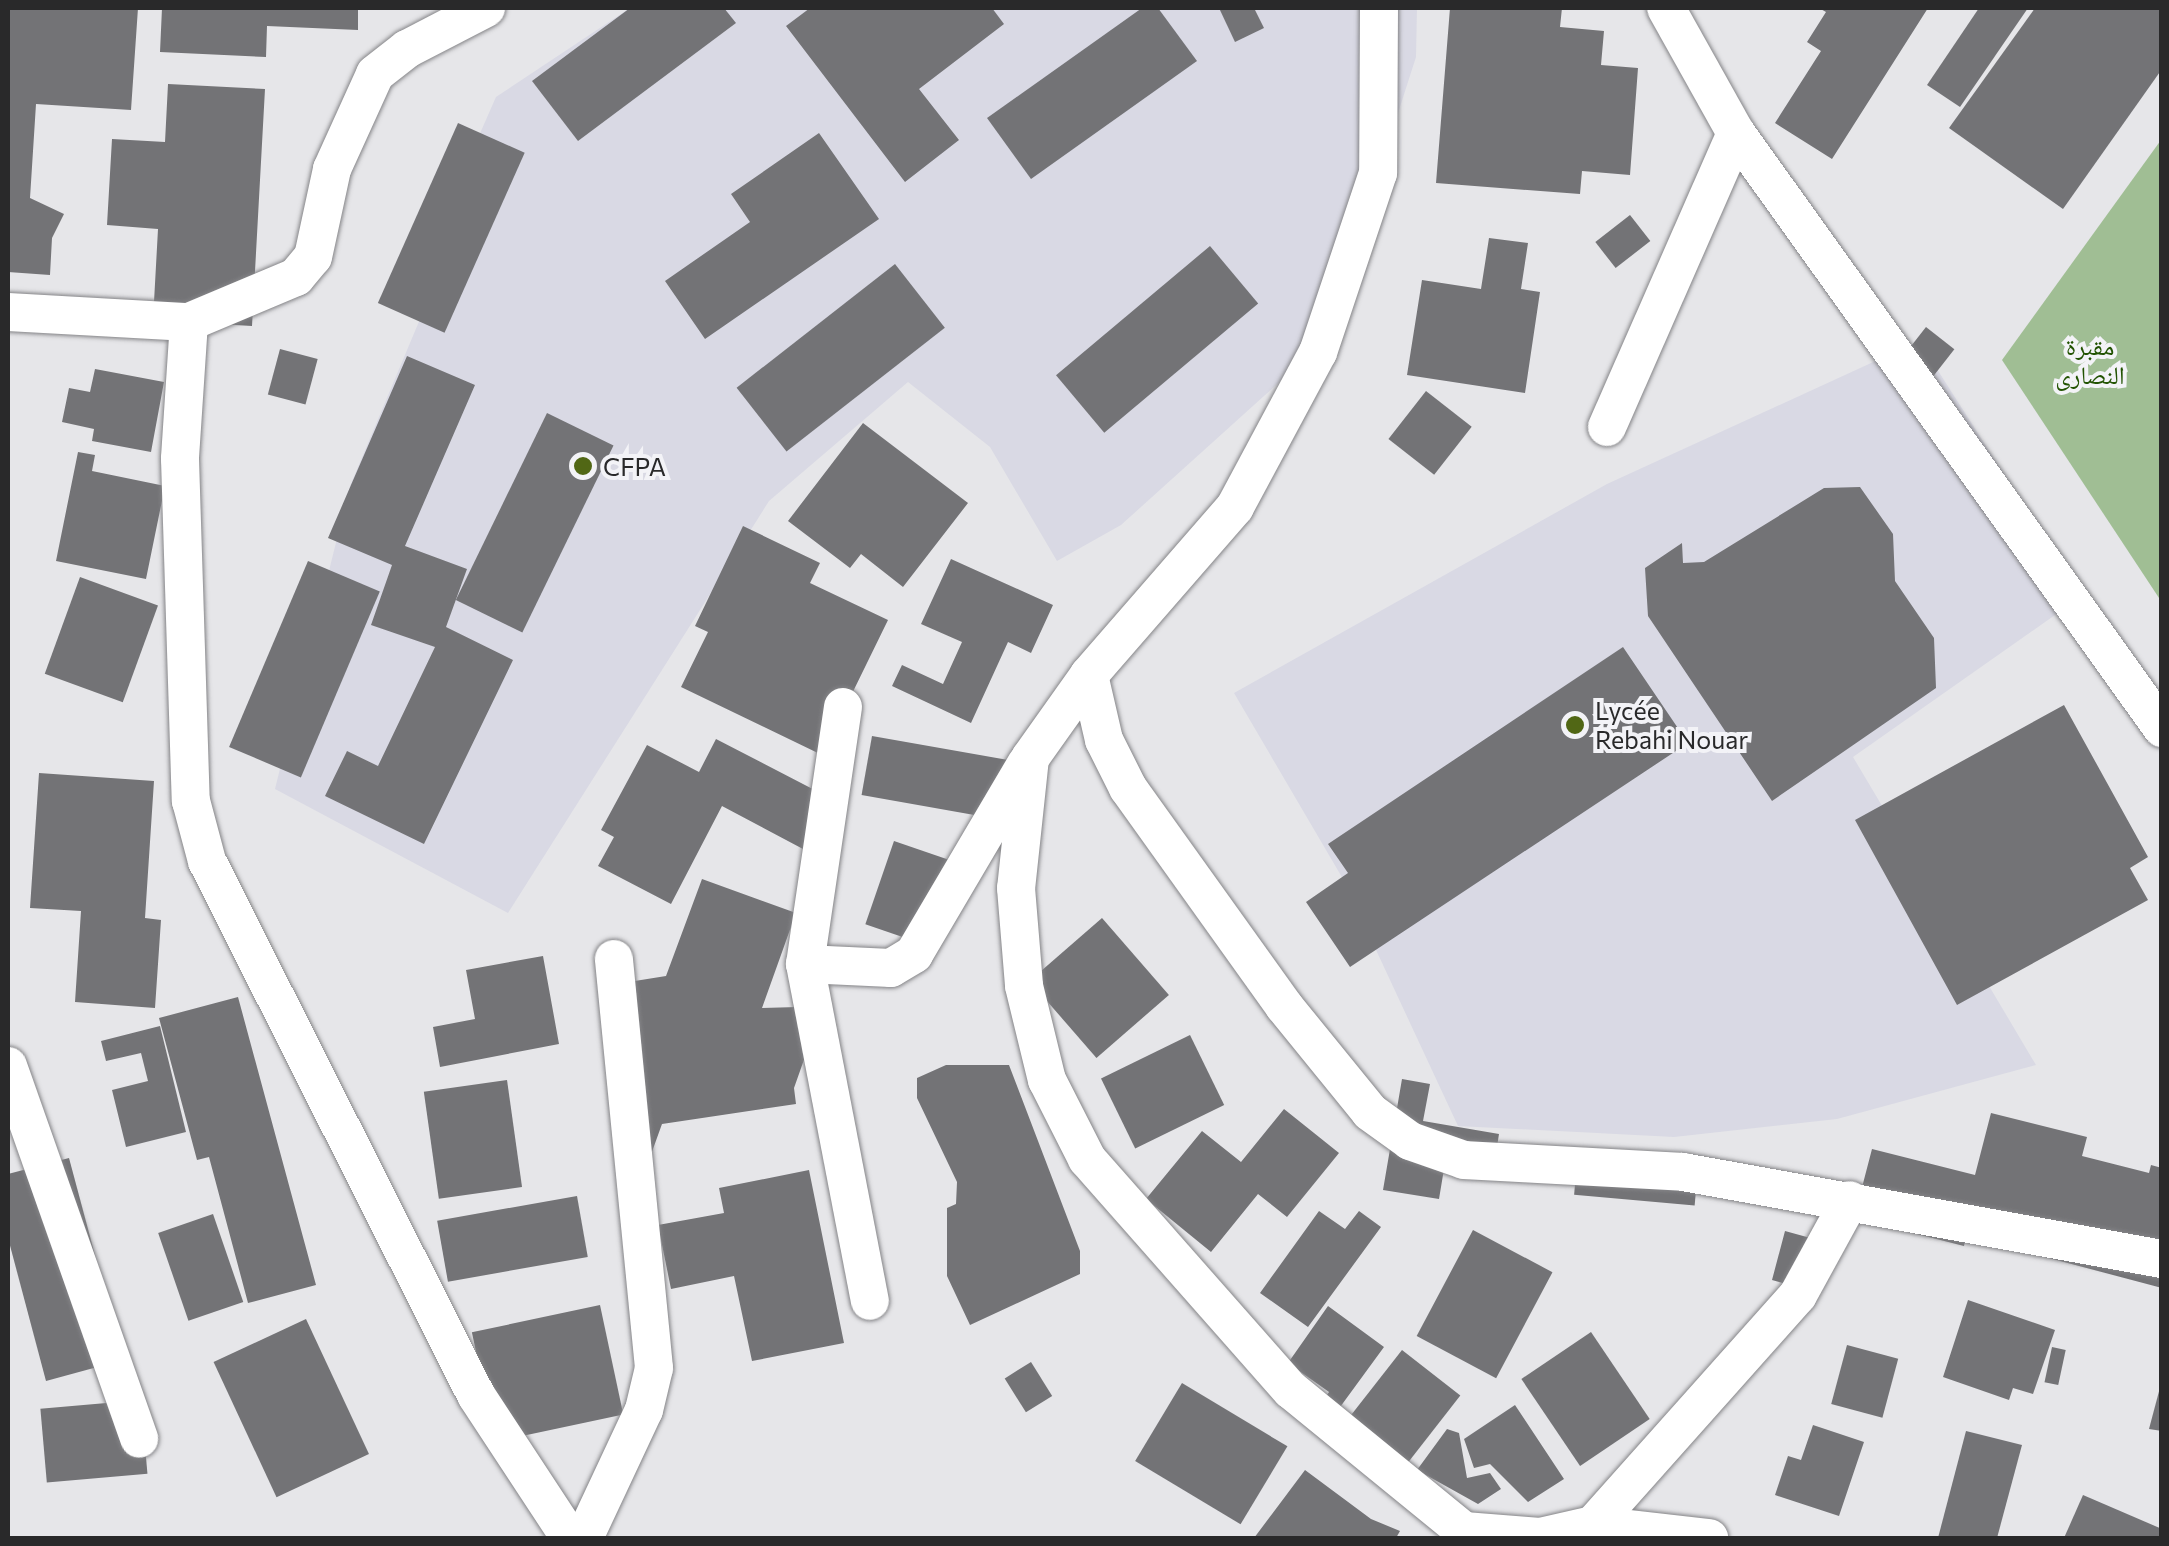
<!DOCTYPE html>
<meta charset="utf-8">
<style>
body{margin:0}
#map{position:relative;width:2169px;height:1546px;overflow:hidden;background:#e6e6e9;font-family:Commissioner,"Noto Naskh Arabic",sans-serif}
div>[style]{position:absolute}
.built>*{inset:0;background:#d9d9e4}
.green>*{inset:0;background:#a0be94}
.building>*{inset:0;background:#737376;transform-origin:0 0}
.roads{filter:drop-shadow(0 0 2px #848487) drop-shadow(0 0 2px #848487)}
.street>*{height:38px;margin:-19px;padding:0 19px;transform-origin:19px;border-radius:19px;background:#fff}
.dots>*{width:28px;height:28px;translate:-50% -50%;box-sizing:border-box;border:5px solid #f3f3f7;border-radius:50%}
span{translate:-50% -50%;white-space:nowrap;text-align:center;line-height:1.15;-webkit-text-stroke:8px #f3f3f7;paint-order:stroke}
.park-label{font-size:25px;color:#225302}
.poi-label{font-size:25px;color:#29292a}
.left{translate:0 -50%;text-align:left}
.frame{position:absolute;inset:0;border:10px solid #29292a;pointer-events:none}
</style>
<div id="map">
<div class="built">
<i style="clip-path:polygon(630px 8px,1417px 8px,1416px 57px,1325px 341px,1121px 525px,1057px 561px,990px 447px,908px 382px,769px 501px,508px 913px,275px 789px,350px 486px,423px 312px,423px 263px,496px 97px)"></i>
<i style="clip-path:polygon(1919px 341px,2082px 596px,1853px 757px,2036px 1065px,1837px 1119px,1674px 1137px,1458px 1126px,1343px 879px,1234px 693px,1607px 484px)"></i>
</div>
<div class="green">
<i style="clip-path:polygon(2161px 140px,2161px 601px,2002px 360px)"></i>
</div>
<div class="building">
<i style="clip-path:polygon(8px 8px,138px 8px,131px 110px,36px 104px,30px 198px,64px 214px,52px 238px,50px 275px,8px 272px)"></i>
<i style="clip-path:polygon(162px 8px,358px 8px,358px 30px,267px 26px,266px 57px,160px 52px)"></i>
<i style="clip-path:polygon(630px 8px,724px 8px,736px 23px,578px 141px,532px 81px)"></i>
<i style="clip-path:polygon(810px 8px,992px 8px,1004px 24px,919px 89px,959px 140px,905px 182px,786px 26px)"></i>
<i style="clip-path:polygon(1142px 8px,1158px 8px,1197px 61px,1031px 179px,987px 118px)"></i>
<i style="clip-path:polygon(1219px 8px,1254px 8px,1264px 28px,1235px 42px)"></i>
<i style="clip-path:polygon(1450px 8px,1562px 8px,1560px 27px,1604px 31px,1601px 65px,1638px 68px,1630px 175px,1582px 171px,1580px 194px,1436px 183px)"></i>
<i style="clip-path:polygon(1819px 8px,1928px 8px,1832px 159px,1775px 123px,1821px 51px,1807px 42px,1826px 12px)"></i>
<i style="clip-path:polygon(1979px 8px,2028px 8px,1960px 107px,1927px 85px)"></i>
<i style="clip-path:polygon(2035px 8px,2162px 8px,2162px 69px,2063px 209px,1949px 128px)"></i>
<i style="clip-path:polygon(168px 84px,265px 89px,252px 326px,153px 320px,158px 229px,107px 225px,112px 139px,165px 142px)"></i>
<i style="left:458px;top:123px;width:73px;height:197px;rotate:24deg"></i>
<i style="clip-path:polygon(819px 133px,879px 219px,705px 339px,665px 281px,750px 222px,731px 194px)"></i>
<i style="left:1630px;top:215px;width:33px;height:44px;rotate:52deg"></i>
<i style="clip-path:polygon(1489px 238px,1528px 243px,1521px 289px,1540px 292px,1525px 393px,1407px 375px,1422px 280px,1481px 289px)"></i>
<i style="left:1210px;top:246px;width:75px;height:201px;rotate:50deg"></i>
<i style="left:895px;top:264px;width:81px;height:201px;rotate:52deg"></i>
<i style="left:1926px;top:327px;width:36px;height:40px;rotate:38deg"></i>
<i style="left:280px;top:349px;width:39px;height:47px;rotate:15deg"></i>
<i style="clip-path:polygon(407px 356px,475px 385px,405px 546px,467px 569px,446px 627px,513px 660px,424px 844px,325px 796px,347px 751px,378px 766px,435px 647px,371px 625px,392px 565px,328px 538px)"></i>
<i style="clip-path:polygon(95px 369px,164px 382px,151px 452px,92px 441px,94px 429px,62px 422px,69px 388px,90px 392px)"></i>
<i style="left:1426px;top:391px;width:58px;height:61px;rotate:38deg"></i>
<i style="left:547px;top:413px;width:74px;height:208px;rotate:26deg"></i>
<i style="clip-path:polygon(863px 423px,968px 503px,903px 587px,861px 554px,850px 568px,788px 521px)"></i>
<i style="clip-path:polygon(78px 452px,95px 455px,92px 471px,165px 486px,146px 579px,56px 561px)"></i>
<i style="clip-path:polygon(1860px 487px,1893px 534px,1895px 581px,1934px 638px,1936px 688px,1772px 801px,1648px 616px,1645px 568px,1682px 543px,1683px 563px,1704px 562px,1824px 488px)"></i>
<i style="clip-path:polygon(743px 526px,820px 563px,810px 583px,888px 620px,822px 755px,681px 687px,708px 632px,695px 626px)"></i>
<i style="clip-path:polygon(951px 559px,1053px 605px,1031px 653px,1008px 642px,971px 723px,892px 686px,902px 665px,943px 684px,962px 642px,921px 624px)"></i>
<i style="left:308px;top:561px;width:78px;height:202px;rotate:23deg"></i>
<i style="left:80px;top:577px;width:83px;height:103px;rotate:20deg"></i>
<i style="clip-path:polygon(1623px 647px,1688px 743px,1350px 967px,1306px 902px,1348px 873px,1328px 844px)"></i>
<i style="clip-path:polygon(2064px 705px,2148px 857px,2130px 868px,2148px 900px,1957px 1005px,1855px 820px)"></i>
<i style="left:872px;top:736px;width:165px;height:60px;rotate:10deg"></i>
<i style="clip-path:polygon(716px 739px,830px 798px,803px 849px,722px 806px,671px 904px,598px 866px,614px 837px,601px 830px,647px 745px,699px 772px)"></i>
<i style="clip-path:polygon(39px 773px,154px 781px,145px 918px,161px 920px,155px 1008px,75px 1002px,81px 911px,30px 908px)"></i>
<i style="left:894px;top:841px;width:74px;height:88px;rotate:19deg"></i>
<i style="clip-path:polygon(702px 879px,796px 913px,762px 1008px,798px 1007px,806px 1054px,794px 1088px,796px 1104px,662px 1124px,645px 1171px,616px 984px,666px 976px)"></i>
<i style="left:1102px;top:918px;width:102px;height:96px;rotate:49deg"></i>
<i style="clip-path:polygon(543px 956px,559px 1044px,440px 1067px,433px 1027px,475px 1019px,466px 970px)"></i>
<i style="clip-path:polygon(238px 997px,316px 1285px,248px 1303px,209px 1157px,197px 1160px,159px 1018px)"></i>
<i style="clip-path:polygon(160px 1026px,186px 1132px,126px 1147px,112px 1090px,148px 1081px,141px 1053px,106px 1061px,101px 1041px)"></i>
<i style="left:1190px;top:1035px;width:78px;height:99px;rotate:64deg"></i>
<i style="clip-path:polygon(946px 1065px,1009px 1065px,1080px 1251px,1080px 1274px,970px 1325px,947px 1276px,947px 1208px,956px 1204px,957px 1182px,917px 1098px,917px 1078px)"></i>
<i style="clip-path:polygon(1402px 1079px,1430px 1084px,1423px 1121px,1499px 1134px,1495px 1159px,1447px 1151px,1439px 1199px,1383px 1190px)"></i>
<i style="left:507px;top:1080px;width:108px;height:84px;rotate:82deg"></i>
<i style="clip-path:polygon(1284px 1109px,1339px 1153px,1287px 1217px,1258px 1194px,1211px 1252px,1146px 1199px,1202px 1131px,1241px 1162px)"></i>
<i style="clip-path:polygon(1991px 1113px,2087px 1137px,2082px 1156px,2149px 1173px,2151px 1165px,2162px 1168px,2162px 1288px,1966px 1236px,1964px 1246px,1854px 1218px,1872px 1149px,1975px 1175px)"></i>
<i style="clip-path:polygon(69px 1158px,123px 1360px,46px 1381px,8px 1238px,8px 1174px)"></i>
<i style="left:1577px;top:1162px;width:121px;height:33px;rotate:5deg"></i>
<i style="clip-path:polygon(809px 1170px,844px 1343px,752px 1361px,734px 1276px,671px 1289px,658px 1225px,724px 1213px,719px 1188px)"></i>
<i style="clip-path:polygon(1825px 1194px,1819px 1293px,1772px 1280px,1785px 1231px,1814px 1239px)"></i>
<i style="left:577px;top:1196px;width:62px;height:142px;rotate:80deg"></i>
<i style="clip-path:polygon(1319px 1211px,1345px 1229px,1359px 1211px,1381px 1227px,1308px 1327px,1260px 1293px)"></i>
<i style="left:213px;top:1214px;width:93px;height:58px;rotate:71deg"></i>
<i style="left:1473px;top:1230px;width:90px;height:120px;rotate:28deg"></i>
<i style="clip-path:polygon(1968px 1300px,2055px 1330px,2033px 1394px,2013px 1388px,2009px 1400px,1943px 1377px)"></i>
<i style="left:600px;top:1305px;width:112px;height:131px;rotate:78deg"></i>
<i style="clip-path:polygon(1328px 1306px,1384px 1347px,1335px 1414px,1321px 1404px,1329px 1392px,1288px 1363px)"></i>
<i style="left:306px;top:1319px;width:149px;height:102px;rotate:65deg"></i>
<i style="left:1591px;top:1332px;width:105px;height:84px;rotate:56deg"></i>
<i style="left:1847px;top:1345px;width:53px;height:61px;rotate:15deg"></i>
<i style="left:2052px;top:1347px;width:14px;height:36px;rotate:12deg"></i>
<i style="left:1402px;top:1350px;width:74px;height:95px;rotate:38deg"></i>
<i style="left:1031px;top:1362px;width:40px;height:31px;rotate:58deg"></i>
<i style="clip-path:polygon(2162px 1380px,2162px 1431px,2149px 1429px)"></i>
<i style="left:1182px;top:1383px;width:123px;height:91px;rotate:31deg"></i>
<i style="left:141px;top:1400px;width:74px;height:101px;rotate:85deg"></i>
<i style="clip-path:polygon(1515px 1405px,1564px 1479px,1528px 1502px,1490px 1464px,1474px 1468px,1464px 1439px)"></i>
<i style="clip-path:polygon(1813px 1425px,1864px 1442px,1839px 1516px,1775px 1495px,1788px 1456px,1801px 1460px)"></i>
<i style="clip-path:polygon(1447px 1429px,1459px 1433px,1467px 1478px,1490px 1473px,1501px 1489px,1478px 1504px,1417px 1470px)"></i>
<i style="clip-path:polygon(1966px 1431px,2022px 1445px,1997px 1538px,1938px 1538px)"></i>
<i style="clip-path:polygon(1305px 1470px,1371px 1519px,1400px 1531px,1396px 1538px,1254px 1538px)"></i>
<i style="clip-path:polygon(2083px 1495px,2162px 1529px,2162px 1538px,2064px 1538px)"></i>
</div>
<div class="roads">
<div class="street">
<i style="left:1379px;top:8px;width:165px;rotate:90.3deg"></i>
<i style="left:1378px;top:173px;width:189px;rotate:108.5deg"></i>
<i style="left:1318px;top:352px;width:176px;rotate:118.2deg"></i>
<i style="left:1235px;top:507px;width:223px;rotate:131deg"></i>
<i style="left:1089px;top:675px;width:67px;rotate:77deg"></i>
<i style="left:1104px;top:740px;width:54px;rotate:63.4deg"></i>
<i style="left:1128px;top:788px;width:268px;rotate:54.4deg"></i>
<i style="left:1284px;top:1006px;width:136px;rotate:50.9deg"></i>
<i style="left:1370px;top:1112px;width:49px;rotate:35.9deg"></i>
<i style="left:1410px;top:1141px;width:57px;rotate:19.4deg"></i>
<i style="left:1464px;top:1160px;width:219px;rotate:3.1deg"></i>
<i style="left:1683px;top:1172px;width:487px;rotate:10.3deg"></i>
<i style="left:1666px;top:8px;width:143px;rotate:60.8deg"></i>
<i style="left:1736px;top:133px;width:732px;rotate:54.4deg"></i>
<i style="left:8px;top:312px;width:181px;rotate:3.2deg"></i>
<i style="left:189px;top:322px;width:116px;rotate:-22.8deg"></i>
<i style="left:296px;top:277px;width:26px;rotate:-50deg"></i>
<i style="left:313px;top:257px;width:90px;rotate:-77.8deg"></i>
<i style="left:332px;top:169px;width:104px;rotate:-65.6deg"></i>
<i style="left:375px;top:74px;width:41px;rotate:-38deg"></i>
<i style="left:407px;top:49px;width:89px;rotate:-27.4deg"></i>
<i style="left:189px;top:322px;width:137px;rotate:93.8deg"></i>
<i style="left:180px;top:459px;width:342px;rotate:88.2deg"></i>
<i style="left:191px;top:801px;width:62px;rotate:75.1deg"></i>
<i style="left:207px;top:861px;width:598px;rotate:63.26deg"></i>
<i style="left:476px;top:1395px;width:171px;rotate:56.7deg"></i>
<i style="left:1607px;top:427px;width:321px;rotate:-66.3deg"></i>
<i style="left:1089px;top:675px;width:102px;rotate:125.4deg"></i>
<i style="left:1030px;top:758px;width:131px;rotate:96.1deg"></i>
<i style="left:1016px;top:888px;width:98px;rotate:85.3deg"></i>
<i style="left:1024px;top:986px;width:97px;rotate:76.3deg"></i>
<i style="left:1047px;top:1080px;width:89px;rotate:63.1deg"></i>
<i style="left:1087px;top:1159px;width:308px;rotate:48.6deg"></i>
<i style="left:1291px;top:1390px;width:223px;rotate:39.2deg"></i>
<i style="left:1464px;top:1531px;width:76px;rotate:4.5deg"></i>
<i style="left:1540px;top:1537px;width:54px;rotate:-12.8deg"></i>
<i style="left:1593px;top:1525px;width:117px;rotate:6.4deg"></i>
<i style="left:843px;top:707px;width:260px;rotate:98.4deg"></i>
<i style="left:805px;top:964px;width:86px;rotate:2.7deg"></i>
<i style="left:891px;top:968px;width:27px;rotate:-31deg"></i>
<i style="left:914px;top:954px;width:221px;rotate:-59.5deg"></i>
<i style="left:805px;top:964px;width:343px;rotate:79.1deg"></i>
<i style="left:8px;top:1066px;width:395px;rotate:70.6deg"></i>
<i style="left:1593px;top:1525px;width:308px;rotate:-48.3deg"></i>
<i style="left:1798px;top:1295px;width:108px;rotate:-61.3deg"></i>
<i style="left:584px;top:1538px;width:141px;rotate:-64.9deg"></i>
<i style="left:644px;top:1410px;width:43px;rotate:-76.6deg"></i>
<i style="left:654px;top:1368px;width:411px;rotate:-95.6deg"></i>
</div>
</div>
<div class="dots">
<i style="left:583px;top:466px;background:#516715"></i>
<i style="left:1575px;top:725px;background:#516715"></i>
</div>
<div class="park-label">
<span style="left:2090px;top:360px">مقبرة<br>النصارى</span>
</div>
<div class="poi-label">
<span class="left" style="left:603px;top:466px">CFPA</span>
<span class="left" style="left:1595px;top:725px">Lycée<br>Rebahi Nouar</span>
</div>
<div class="frame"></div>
</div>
